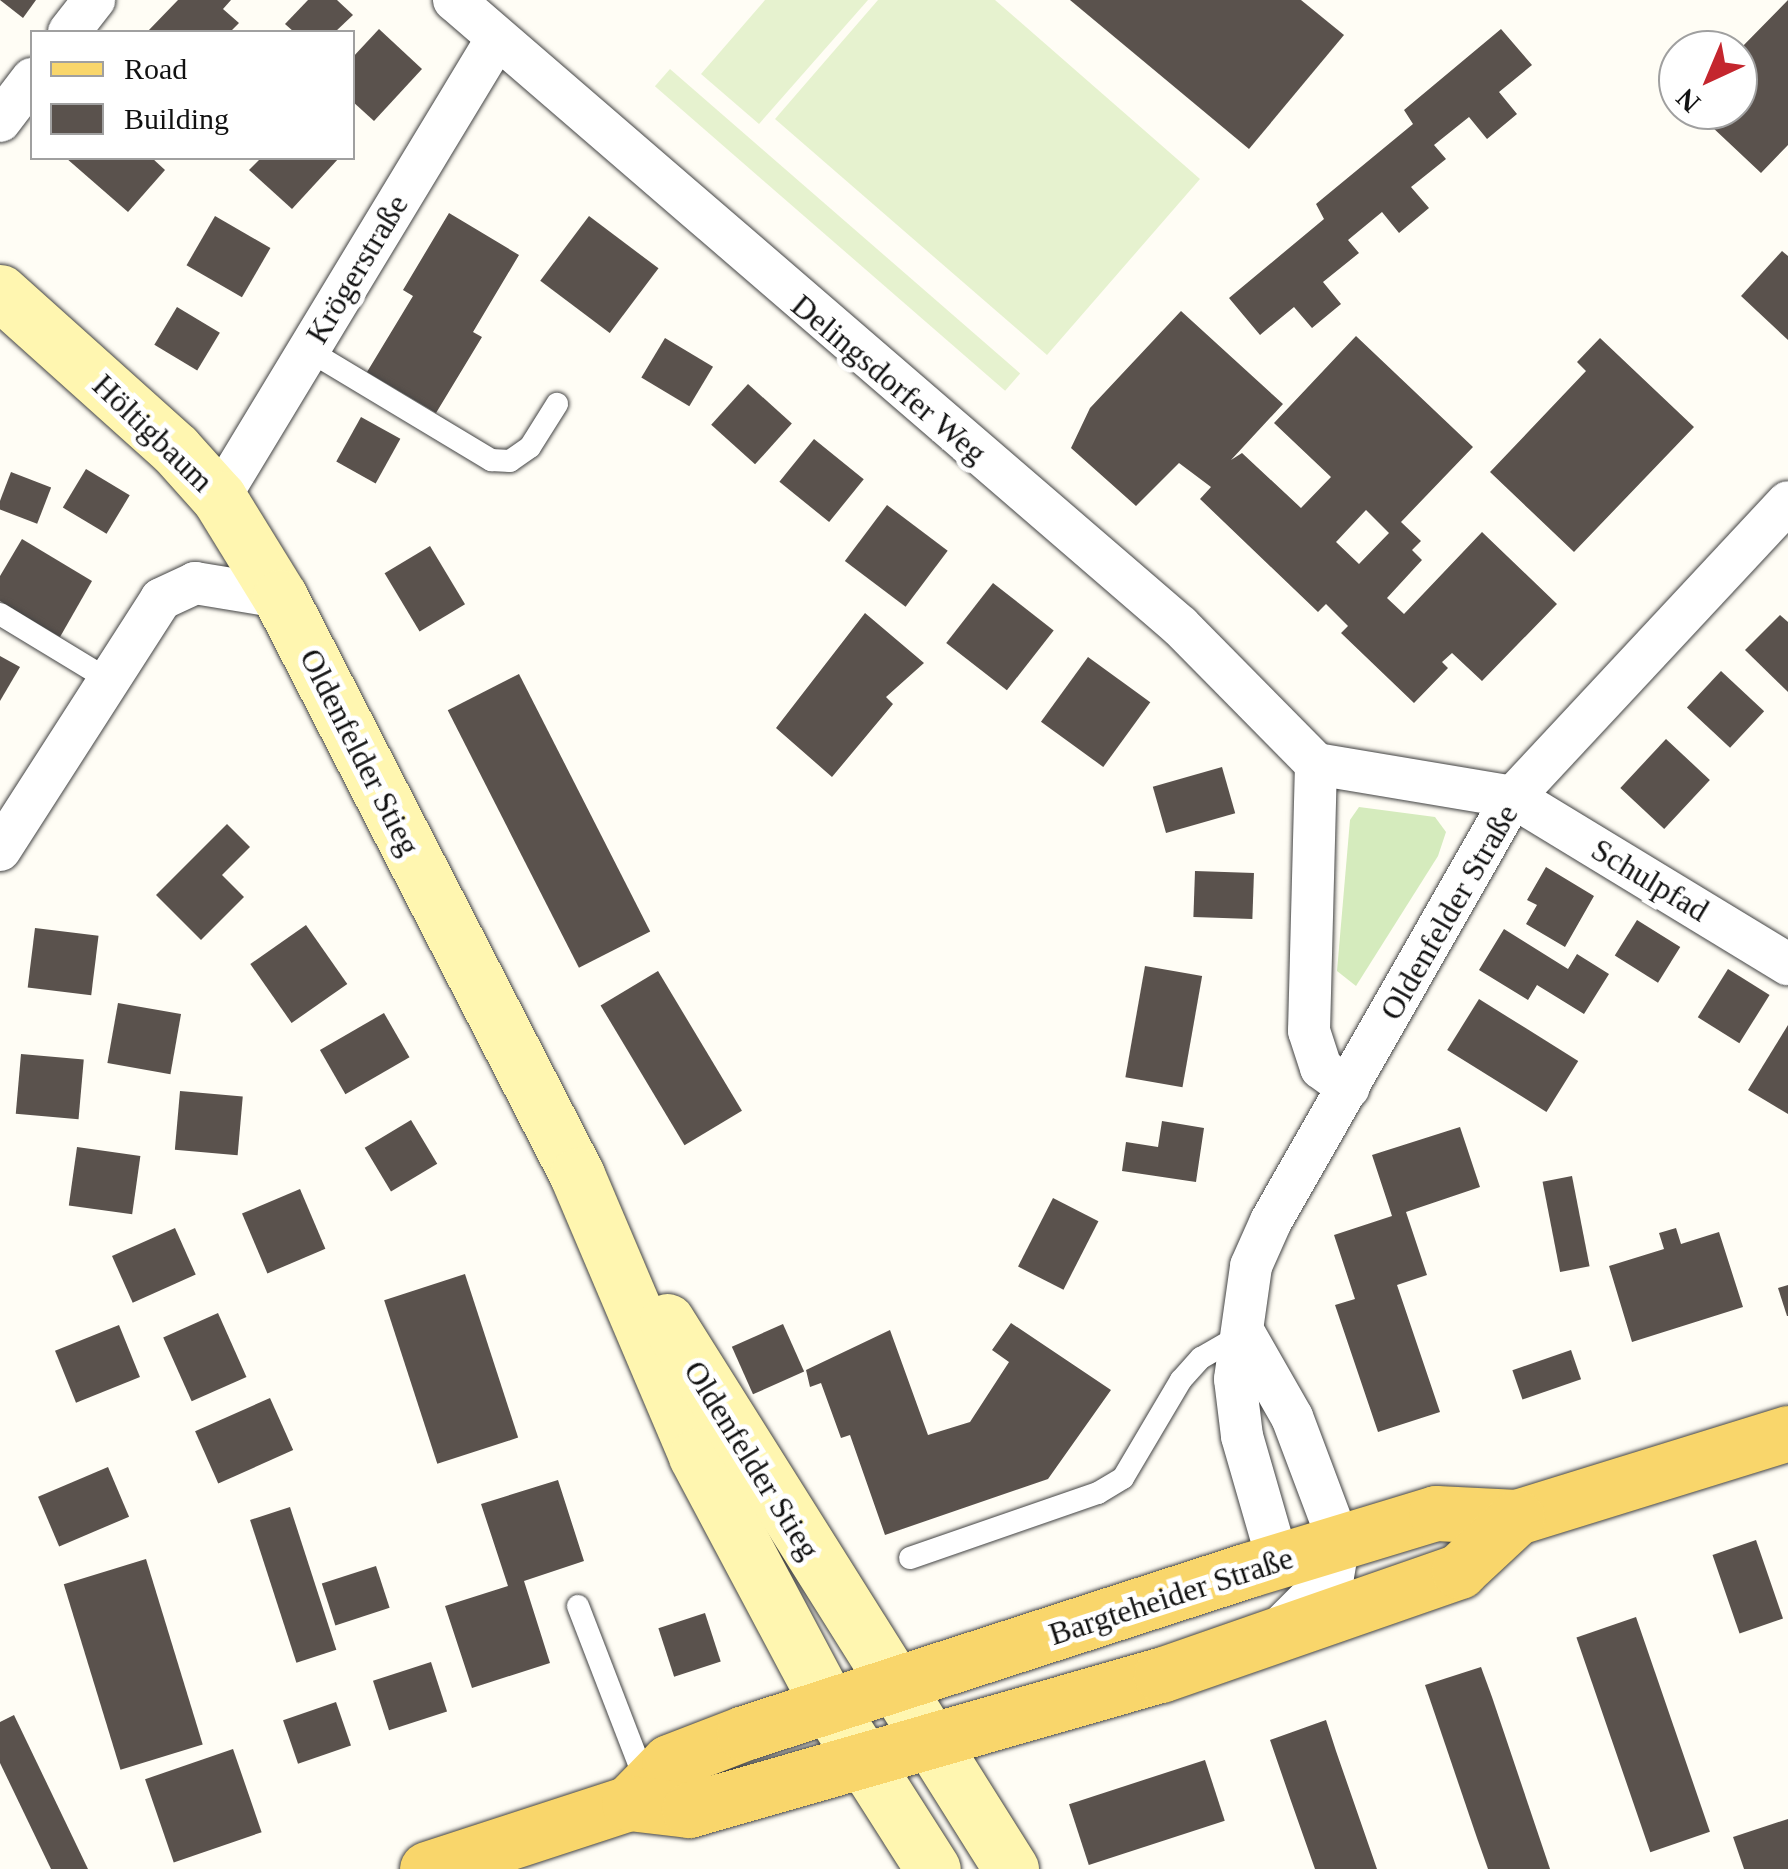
<!DOCTYPE html>
<meta charset="utf-8">
<style>
body{margin:0}
#map{position:relative;width:1788px;height:1869px;overflow:hidden;background:#fffdf5;font-family:"Times New Roman",serif}
div>[style]{position:absolute}
.green>*{inset:0;background:#d5ebbd}
.pitch>*{inset:0;background:#e6f2cf;transform-origin:0 0}
.building>*{inset:0;background:#5a524d;transform-origin:0 0}
.roads{filter:drop-shadow(0 0 2px #444) drop-shadow(0 0 2px #444)}
.service>*{height:22px;margin:-11px;padding:0 11px;transform-origin:11px;border-radius:11px;background:#fff}
.minor>*{height:42px;margin:-21px;padding:0 21px;transform-origin:21px;border-radius:21px;background:#fff}
.secondary>*{height:55px;margin:-27.5px;padding:0 27.5px;transform-origin:27.5px;border-radius:27.5px;background:#fff6b0}
.primary>*{height:55px;margin:-27.5px;padding:0 27.5px;transform-origin:27.5px;border-radius:27.5px;background:#f9d66b}
span{translate:-50% -50%;white-space:nowrap;text-align:center;line-height:1.15;-webkit-text-stroke:10px #fff;paint-order:stroke}
.street-label{font-size:32px;color:#111}
.legend{position:absolute;left:30px;top:30px;width:325px;height:130px;box-sizing:border-box;background:#fff;border:2px solid #a0a0a0;margin:0;padding:12px 18px;list-style:none;font-size:30px;color:#111}
.legend li{display:flex;align-items:center;gap:20px;height:50px}
.legend b{width:50px;border:2px solid #a0a0a0}
.north{position:absolute;left:1658px;top:30px;width:100px;height:100px;box-sizing:border-box;background:#fff;border:2px solid #a0a0a0;border-radius:50%;rotate:224deg;font-size:28px;font-weight:700;line-height:40px;text-align:center;color:#111}
.north::after{content:'';display:block;margin:auto;width:35px;height:45px;background:#c4262e;clip-path:polygon(50% 0,100% 100%,50% 72%,0 100%)}
</style>
<div id="map">
<div class="green">
<i style="clip-path:polygon(1359px 807px,1435px 817px,1446px 832px,1438px 856px,1356px 986px,1337px 971px,1350px 820px)"></i>
</div>
<div class="pitch">
<i style="clip-path:polygon(765px 0,868px 0,759px 124px,701px 74px)"></i>
<i style="clip-path:polygon(878px 0,995px 0,1200px 179px,1047px 355px,775px 119px)"></i>
<i style="left:670px;top:69px;width:464px;height:23px;rotate:41deg"></i>
</div>
<div class="building">
<i style="clip-path:polygon(0 0,36px 0,23px 18px)"></i>
<i style="clip-path:polygon(178px 0,231px 0,223px 9px,239px 23px,230px 32px,147px 32px)"></i>
<i style="clip-path:polygon(308px 0,337px 0,353px 15px,335px 32px,294px 32px,285px 24px)"></i>
<i style="clip-path:polygon(1070px 0,1301px 0,1344px 35px,1249px 149px)"></i>
<i style="clip-path:polygon(1788px 0,1788px 145px,1761px 173px,1694px 110px,1738px 110px,1738px 51px)"></i>
<i style="clip-path:polygon(379px 29px,422px 69px,374px 121px,352px 101px,352px 58px)"></i>
<i style="clip-path:polygon(1501px 29px,1532px 65px,1499px 92px,1517px 114px,1487px 139px,1469px 117px,1434px 145px,1446px 159px,1411px 187px,1429px 208px,1399px 233px,1382px 212px,1348px 240px,1359px 253px,1323px 282px,1341px 304px,1312px 328px,1294px 307px,1260px 335px,1229px 298px,1324px 219px,1316px 204px,1413px 124px,1404px 110px)"></i>
<i style="clip-path:polygon(66px 158px,152px 158px,165px 170px,128px 212px)"></i>
<i style="clip-path:polygon(261px 158px,339px 158px,292px 209px,249px 170px)"></i>
<i style="clip-path:polygon(449px 213px,519px 255px,473px 332px,482px 337px,436px 413px,367px 372px,413px 296px,403px 290px)"></i>
<i style="left:215px;top:216px;width:64px;height:57px;rotate:30deg"></i>
<i style="left:589px;top:216px;width:87px;height:81px;rotate:37deg"></i>
<i style="clip-path:polygon(1782px 251px,1788px 256px,1788px 340px,1741px 296px)"></i>
<i style="left:177px;top:307px;width:50px;height:44px;rotate:31deg"></i>
<i style="clip-path:polygon(evenodd,1181px 311px,1283px 404px,1231px 460px,1242px 453px,1301px 508px,1331px 477px,1274px 423px,1356px 336px,1473px 447px,1401px 522px,1421px 541px,1412px 550px,1422px 560px,1387px 598px,1404px 614px,1482px 532px,1557px 604px,1482px 681px,1452px 653px,1442px 662px,1448px 668px,1414px 703px,1341px 633px,1348px 626px,1326px 604px,1318px 612px,1200px 499px,1211px 487px,1179px 463px,1136px 506px,1071px 448px,1090px 408px,1181px 311px,1366px 510px,1389px 533px,1359px 564px,1336px 542px,1366px 510px)"></i>
<i style="left:665px;top:338px;width:56px;height:46px;rotate:31deg"></i>
<i style="clip-path:polygon(1600px 338px,1694px 427px,1574px 552px,1490px 472px,1586px 371px,1577px 362px)"></i>
<i style="left:748px;top:384px;width:59px;height:55px;rotate:42deg"></i>
<i style="left:361px;top:417px;width:45px;height:51px;rotate:29deg"></i>
<i style="left:814px;top:439px;width:64px;height:55px;rotate:39deg"></i>
<i style="left:86px;top:469px;width:51px;height:45px;rotate:31deg"></i>
<i style="left:11px;top:472px;width:43px;height:39px;rotate:21deg"></i>
<i style="left:887px;top:505px;width:76px;height:70px;rotate:37deg"></i>
<i style="clip-path:polygon(22px 539px,92px 581px,60px 637px,0 601px,0 576px)"></i>
<i style="left:430px;top:546px;width:68px;height:53px;rotate:59deg"></i>
<i style="left:993px;top:583px;width:77px;height:76px;rotate:38deg"></i>
<i style="clip-path:polygon(865px 613px,924px 663px,886px 697px,893px 704px,832px 777px,776px 728px)"></i>
<i style="clip-path:polygon(1780px 615px,1788px 622px,1788px 692px,1745px 650px)"></i>
<i style="clip-path:polygon(0 656px,20px 667px,0 701px)"></i>
<i style="left:1088px;top:657px;width:77px;height:80px;rotate:36deg"></i>
<i style="left:1721px;top:671px;width:59px;height:50px;rotate:43deg"></i>
<i style="left:519px;top:674px;width:289px;height:80px;rotate:63deg"></i>
<i style="left:1666px;top:739px;width:60px;height:67px;rotate:43deg"></i>
<i style="left:1222px;top:767px;width:48px;height:72px;rotate:74deg"></i>
<i style="clip-path:polygon(227px 824px,250px 847px,222px 875px,244px 897px,201px 940px,156px 895px)"></i>
<i style="clip-path:polygon(1546px 867px,1594px 896px,1565px 947px,1526px 924px,1537px 905px,1527px 900px)"></i>
<i style="left:1195px;top:871px;width:59px;height:46px;rotate:2deg"></i>
<i style="left:1637px;top:920px;width:51px;height:42px;rotate:32deg"></i>
<i style="left:306px;top:925px;width:72px;height:68px;rotate:55deg"></i>
<i style="left:35px;top:928px;width:64px;height:60px;rotate:7deg"></i>
<i style="clip-path:polygon(1504px 929px,1568px 969px,1577px 954px,1609px 974px,1584px 1014px,1537px 985px,1528px 1000px,1479px 970px)"></i>
<i style="left:1145px;top:966px;width:58px;height:113px;rotate:10deg"></i>
<i style="left:1728px;top:969px;width:49px;height:57px;rotate:32deg"></i>
<i style="left:658px;top:971px;width:163px;height:67px;rotate:59deg"></i>
<i style="left:1479px;top:999px;width:117px;height:60px;rotate:32deg"></i>
<i style="left:118px;top:1003px;width:64px;height:61px;rotate:10deg"></i>
<i style="left:384px;top:1013px;width:51px;height:74px;rotate:60deg"></i>
<i style="clip-path:polygon(1788px 1025px,1788px 1114px,1748px 1090px)"></i>
<i style="left:21px;top:1054px;width:63px;height:60px;rotate:5deg"></i>
<i style="left:180px;top:1091px;width:63px;height:59px;rotate:5deg"></i>
<i style="left:411px;top:1120px;width:51px;height:54px;rotate:59deg"></i>
<i style="clip-path:polygon(1162px 1121px,1204px 1128px,1196px 1182px,1122px 1171px,1126px 1142px,1158px 1147px)"></i>
<i style="clip-path:polygon(1460px 1127px,1480px 1187px,1406px 1212px,1427px 1275px,1397px 1285px,1440px 1412px,1378px 1432px,1335px 1305px,1355px 1299px,1334px 1235px,1392px 1216px,1372px 1155px)"></i>
<i style="left:77px;top:1147px;width:64px;height:59px;rotate:8deg"></i>
<i style="left:1572px;top:1176px;width:92px;height:30px;rotate:79deg"></i>
<i style="left:300px;top:1189px;width:65px;height:63px;rotate:67deg"></i>
<i style="left:1053px;top:1198px;width:51px;height:77px;rotate:27deg"></i>
<i style="left:175px;top:1228px;width:51px;height:69px;rotate:66deg"></i>
<i style="clip-path:polygon(1676px 1228px,1681px 1244px,1719px 1232px,1743px 1307px,1632px 1342px,1609px 1266px,1664px 1249px,1659px 1233px)"></i>
<i style="left:465px;top:1274px;width:172px;height:85px;rotate:72deg"></i>
<i style="clip-path:polygon(1788px 1285px,1788px 1316px,1787px 1316px,1778px 1288px)"></i>
<i style="left:218px;top:1313px;width:70px;height:60px;rotate:66deg"></i>
<i style="clip-path:polygon(1011px 1323px,1111px 1390px,1048px 1479px,885px 1535px,850px 1435px,841px 1438px,821px 1383px,810px 1387px,806px 1370px,890px 1330px,928px 1435px,970px 1422px,1009px 1362px,992px 1350px)"></i>
<i style="left:783px;top:1324px;width:52px;height:56px;rotate:66deg"></i>
<i style="left:119px;top:1325px;width:56px;height:69px;rotate:68deg"></i>
<i style="left:1571px;top:1350px;width:31px;height:62px;rotate:71deg"></i>
<i style="left:270px;top:1398px;width:57px;height:82px;rotate:66deg"></i>
<i style="left:108px;top:1467px;width:54px;height:76px;rotate:67deg"></i>
<i style="clip-path:polygon(558px 1480px,584px 1561px,524px 1581px,550px 1663px,472px 1688px,445px 1606px,508px 1586px,481px 1504px)"></i>
<i style="left:290px;top:1507px;width:150px;height:42px;rotate:72deg"></i>
<i style="left:1756px;top:1540px;width:83px;height:46px;rotate:71deg"></i>
<i style="left:146px;top:1559px;width:194px;height:86px;rotate:73deg"></i>
<i style="left:376px;top:1566px;width:44px;height:57px;rotate:72deg"></i>
<i style="left:705px;top:1613px;width:51px;height:49px;rotate:72deg"></i>
<i style="left:1636px;top:1617px;width:227px;height:63px;rotate:71deg"></i>
<i style="left:431px;top:1662px;width:52px;height:61px;rotate:72deg"></i>
<i style="clip-path:polygon(1481px 1667px,1492px 1697px,1550px 1869px,1488px 1869px,1477px 1838px,1425px 1685px)"></i>
<i style="left:336px;top:1702px;width:46px;height:56px;rotate:71deg"></i>
<i style="clip-path:polygon(14px 1715px,88px 1869px,51px 1869px,0 1763px,0 1722px)"></i>
<i style="clip-path:polygon(1326px 1720px,1336px 1751px,1377px 1869px,1315px 1869px,1291px 1801px,1270px 1740px)"></i>
<i style="left:233px;top:1749px;width:88px;height:93px;rotate:71deg"></i>
<i style="left:1205px;top:1760px;width:64px;height:143px;rotate:72deg"></i>
<i style="clip-path:polygon(1788px 1819px,1788px 1869px,1744px 1869px,1733px 1837px)"></i>
</div>
<div class="roads">
<div class="service">
<i style="left:308px;top:350px;width:214px;rotate:31deg"></i>
<i style="left:491px;top:460px;width:19px;rotate:3deg"></i>
<i style="left:510px;top:461px;width:24px;rotate:-35deg"></i>
<i style="left:530px;top:447px;width:51px;rotate:-57.9deg"></i>
<i style="left:0;top:614px;width:125px;rotate:31.3deg"></i>
<i style="left:910px;top:1558px;width:199px;rotate:-19.1deg"></i>
<i style="left:1098px;top:1493px;width:29px;rotate:-31deg"></i>
<i style="left:1123px;top:1478px;width:114px;rotate:-59.4deg"></i>
<i style="left:1181px;top:1380px;width:30px;rotate:-48deg"></i>
<i style="left:1201px;top:1358px;width:46px;rotate:-29.9deg"></i>
<i style="left:578px;top:1606px;width:192px;rotate:68.9deg"></i>
</div>
<div class="minor">
<i style="left:454px;top:0;width:959px;rotate:40.77deg"></i>
<i style="left:1180px;top:626px;width:194px;rotate:45.4deg"></i>
<i style="left:1316px;top:764px;width:267px;rotate:91.5deg"></i>
<i style="left:1309px;top:1031px;width:39px;rotate:72deg"></i>
<i style="left:1321px;top:1068px;width:34px;rotate:36deg"></i>
<i style="left:69px;top:32px;width:41px;rotate:-52deg"></i>
<i style="left:0;top:121px;width:53px;rotate:-52.7deg"></i>
<i style="left:219px;top:498px;width:535px;rotate:-58.83deg"></i>
<i style="left:1316px;top:764px;width:200px;rotate:9.5deg"></i>
<i style="left:1513px;top:797px;width:322px;rotate:31.3deg"></i>
<i style="left:0;top:850px;width:298px;rotate:-57.3deg"></i>
<i style="left:161px;top:599px;width:38px;rotate:-25deg"></i>
<i style="left:195px;top:583px;width:86px;rotate:9.4deg"></i>
<i style="left:1244px;top:1333px;width:97px;rotate:60.3deg"></i>
<i style="left:1292px;top:1417px;width:134px;rotate:69.4deg"></i>
<i style="left:1339px;top:1542px;width:34px;rotate:100deg"></i>
<i style="left:1333px;top:1575px;width:75px;rotate:135deg"></i>
<i style="left:1278px;top:1561px;width:130px;rotate:-106.1deg"></i>
<i style="left:1242px;top:1436px;width:57px;rotate:-97deg"></i>
<i style="left:1235px;top:1379px;width:114px;rotate:-81.9deg"></i>
<i style="left:1251px;top:1266px;width:49px;rotate:-66deg"></i>
<i style="left:1271px;top:1221px;width:488px;rotate:-60.3deg"></i>
<i style="left:1513px;top:797px;width:403px;rotate:-47deg"></i>
</div>
<div class="secondary">
<i style="left:0;top:292px;width:235px;rotate:41.9deg"></i>
<i style="left:175px;top:449px;width:66px;rotate:48.1deg"></i>
<i style="left:219px;top:498px;width:116px;rotate:58.4deg"></i>
<i style="left:280px;top:597px;width:650px;rotate:62.8deg"></i>
<i style="left:577px;top:1175px;width:305px;rotate:67deg"></i>
<i style="left:696px;top:1456px;width:283px;rotate:62deg"></i>
<i style="left:829px;top:1706px;width:193px;rotate:57.5deg"></i>
<i style="left:667px;top:1321px;width:647px;rotate:57.88deg"></i>
</div>
<div class="primary">
<i style="left:629px;top:1803px;width:57px;rotate:-45.7deg"></i>
<i style="left:669px;top:1762px;width:80px;rotate:-21.1deg"></i>
<i style="left:744px;top:1733px;width:530px;rotate:-17.92deg"></i>
<i style="left:1248px;top:1570px;width:196px;rotate:-16.9deg"></i>
<i style="left:1436px;top:1513px;width:81px;rotate:2.8deg"></i>
<i style="left:1517px;top:1517px;width:284px;rotate:-17.2deg"></i>
<i style="left:427px;top:1869px;width:213px;rotate:-18.1deg"></i>
<i style="left:629px;top:1803px;width:60px;rotate:6.7deg"></i>
<i style="left:689px;top:1810px;width:491px;rotate:-16deg"></i>
<i style="left:1161px;top:1675px;width:316px;rotate:-19.2deg"></i>
<i style="left:1459px;top:1571px;width:79px;rotate:-43deg"></i>
</div>
</div>
<div class="street-label">
<span style="left:357px;top:269px;rotate:-59deg">Krögerstraße</span>
<span style="left:889px;top:379px;rotate:40deg">Delingsdorfer Weg</span>
<span style="left:153px;top:433px;rotate:44deg">Höltigbaum</span>
<span style="left:360px;top:752px;rotate:63deg">Oldenfelder Stieg</span>
<span style="left:1650px;top:880px;rotate:31deg">Schulpfad</span>
<span style="left:1449px;top:912px;rotate:-60deg">Oldenfelder Straße</span>
<span style="left:752px;top:1460px;rotate:58deg">Oldenfelder Stieg</span>
<span style="left:1171px;top:1596px;rotate:-18deg">Bargteheider Straße</span>
</div>
<ul class="legend">
<li><b style="height:12px;background:#f9d66b"></b>Road</li>
<li><b style="height:28px;background:#5a524d"></b>Building</li>
</ul>
<div class="north">N</div>
</div>
